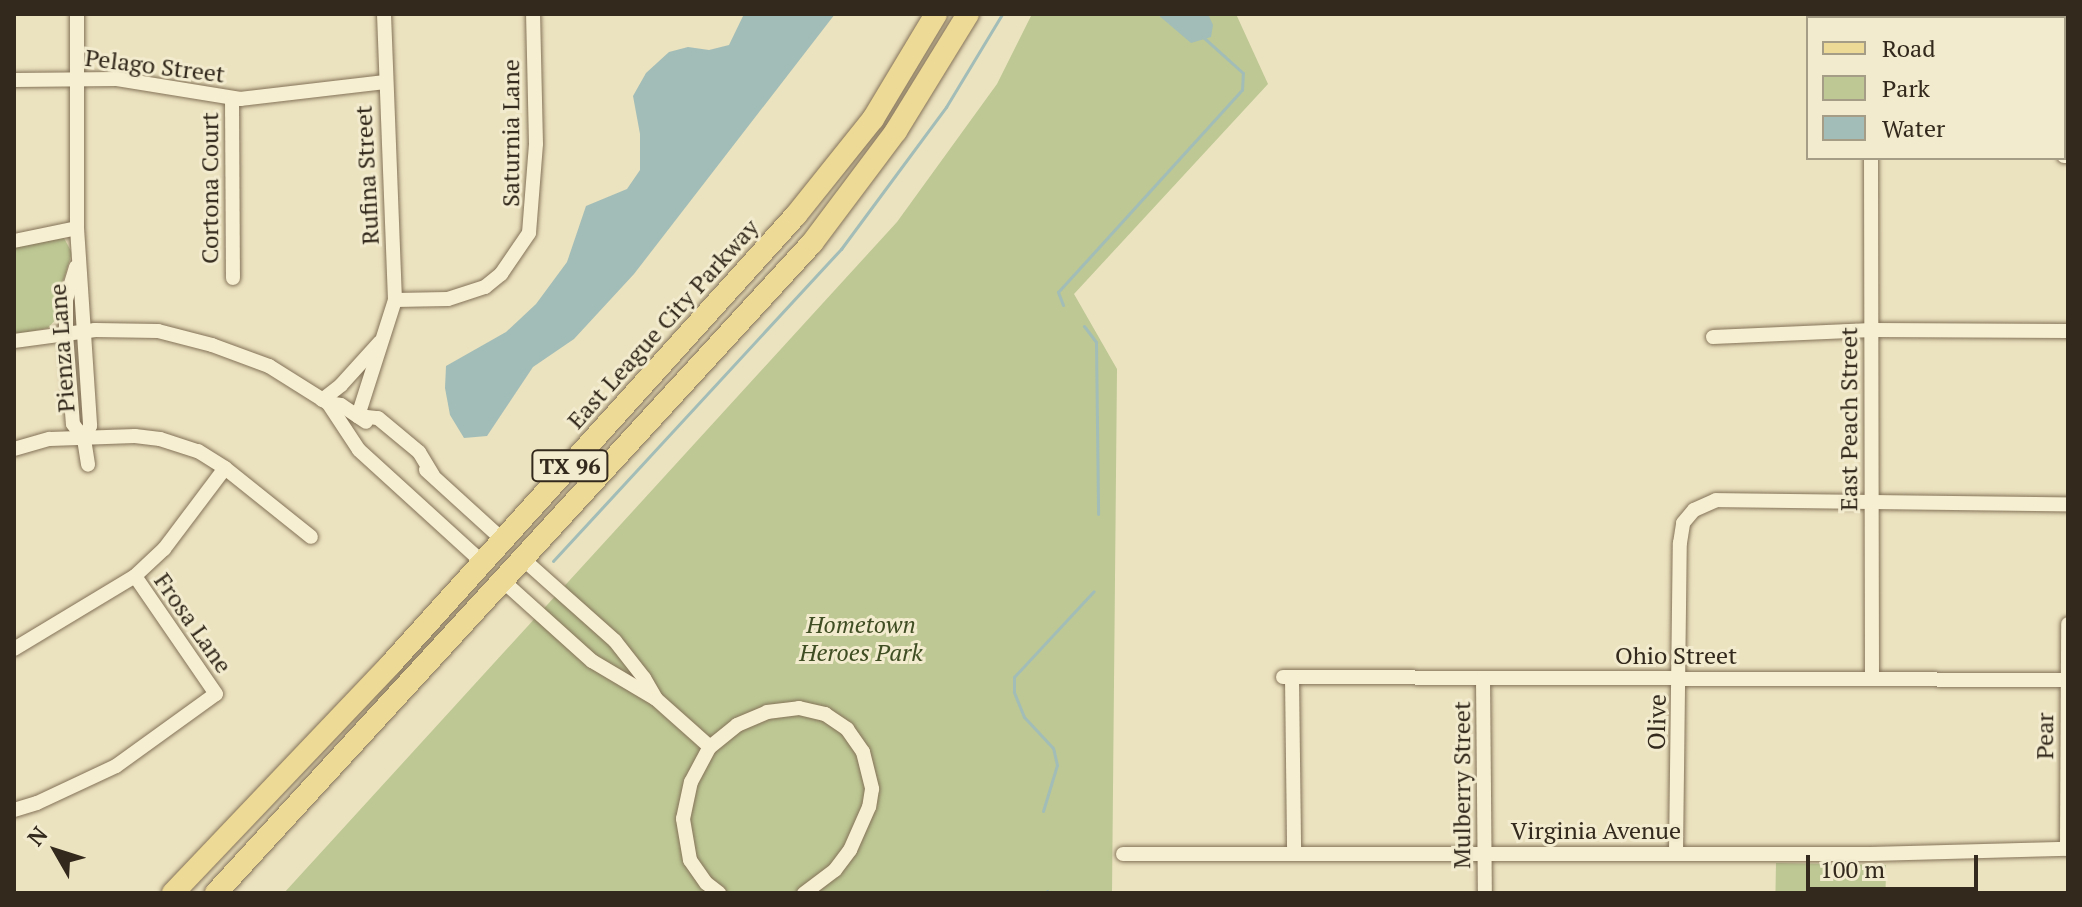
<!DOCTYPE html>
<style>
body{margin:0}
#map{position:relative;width:2082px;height:907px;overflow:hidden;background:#ebe2bf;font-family:"PT Serif",serif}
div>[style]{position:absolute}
.green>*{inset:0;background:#bdc894;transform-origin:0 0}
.water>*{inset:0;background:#a2bdb7}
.stream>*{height:3px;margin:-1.5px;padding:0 1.5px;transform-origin:1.5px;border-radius:1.5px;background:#a2bdb7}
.roads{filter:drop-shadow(0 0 2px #837258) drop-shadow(0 0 2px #837258)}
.street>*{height:14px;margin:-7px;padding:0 7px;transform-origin:7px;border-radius:7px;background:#f7efd1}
.primary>*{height:22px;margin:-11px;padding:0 11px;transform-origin:11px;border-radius:11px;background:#eeda97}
span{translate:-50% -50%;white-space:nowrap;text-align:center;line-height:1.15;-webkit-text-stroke:6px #f3ebce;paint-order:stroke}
.shield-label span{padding:2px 6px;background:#f3ebce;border:2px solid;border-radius:6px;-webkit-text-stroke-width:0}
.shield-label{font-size:22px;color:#33291c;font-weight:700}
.street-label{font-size:24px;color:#33291c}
.park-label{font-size:24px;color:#404e24;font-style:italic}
.frame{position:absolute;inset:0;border:16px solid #33291c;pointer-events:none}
.legend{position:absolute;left:1806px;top:16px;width:260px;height:144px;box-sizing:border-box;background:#f3ebce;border:2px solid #a69d87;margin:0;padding:10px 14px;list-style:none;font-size:24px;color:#33291c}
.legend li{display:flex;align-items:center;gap:16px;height:40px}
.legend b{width:40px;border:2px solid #a69d87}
.north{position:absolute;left:16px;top:811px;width:80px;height:80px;-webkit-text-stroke:6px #f3ebce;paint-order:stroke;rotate:309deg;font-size:22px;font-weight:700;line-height:32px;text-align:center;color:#33291c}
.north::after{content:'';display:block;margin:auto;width:28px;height:36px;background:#33291c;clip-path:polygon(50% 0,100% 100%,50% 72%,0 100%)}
.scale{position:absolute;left:1806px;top:855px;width:172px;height:36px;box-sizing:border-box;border:4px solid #33291c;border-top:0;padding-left:10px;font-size:24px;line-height:28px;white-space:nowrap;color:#33291c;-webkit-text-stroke:6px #f3ebce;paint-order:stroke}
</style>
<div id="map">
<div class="green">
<i style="clip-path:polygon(1032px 14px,1236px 14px,1268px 84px,1074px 294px,1117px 369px,1112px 893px,284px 893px,897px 222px,997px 84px)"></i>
<i style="clip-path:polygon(60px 237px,64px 238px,72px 253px,61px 288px,57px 318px,48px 328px,14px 335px,14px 246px)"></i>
<i style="left:1776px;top:863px;width:110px;height:30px;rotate:1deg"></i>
</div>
<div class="water">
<i style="clip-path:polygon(744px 14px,835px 14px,634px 274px,574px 339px,533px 367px,487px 436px,464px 438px,450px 415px,445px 388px,446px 366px,506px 332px,536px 304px,567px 262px,586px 206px,627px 189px,640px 170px,640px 134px,633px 96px,646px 73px,669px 52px,688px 47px,709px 50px,729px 45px)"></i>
<i style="clip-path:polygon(1157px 14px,1208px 14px,1213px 25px,1211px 37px,1191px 43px)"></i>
</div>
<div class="stream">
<i style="left:1063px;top:305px;width:14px;rotate:-111deg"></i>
<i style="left:1058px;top:292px;width:273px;rotate:-47.7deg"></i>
<i style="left:1242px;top:90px;width:17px;rotate:-87deg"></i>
<i style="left:1243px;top:73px;width:54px;rotate:-138deg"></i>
<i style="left:1084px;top:326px;width:20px;rotate:53deg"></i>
<i style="left:1096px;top:342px;width:172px;rotate:89.3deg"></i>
<i style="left:553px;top:561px;width:425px;rotate:-47.3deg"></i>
<i style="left:841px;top:249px;width:177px;rotate:-53.5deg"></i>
<i style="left:946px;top:107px;width:109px;rotate:-58.9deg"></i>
<i style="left:1043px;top:811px;width:48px;rotate:-73.1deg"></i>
<i style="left:1057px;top:765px;width:17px;rotate:-103deg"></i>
<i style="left:1053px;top:748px;width:42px;rotate:-133.1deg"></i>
<i style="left:1024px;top:717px;width:27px;rotate:-112deg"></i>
<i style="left:1014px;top:692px;width:15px;rotate:-90deg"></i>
<i style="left:1014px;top:677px;width:117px;rotate:-47.1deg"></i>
<i style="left:1047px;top:891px;width:2px;rotate:63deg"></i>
</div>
<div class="roads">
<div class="street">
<i style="left:77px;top:14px;width:214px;rotate:90deg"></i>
<i style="left:77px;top:228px;width:198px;rotate:86.2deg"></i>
<i style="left:90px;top:426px;width:14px;rotate:115deg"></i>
<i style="left:384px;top:14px;width:286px;rotate:87.8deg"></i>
<i style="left:395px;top:300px;width:122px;rotate:107.7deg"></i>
<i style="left:358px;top:416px;width:20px;rotate:6deg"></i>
<i style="left:378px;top:418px;width:53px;rotate:39.7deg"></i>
<i style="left:419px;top:452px;width:27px;rotate:59deg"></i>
<i style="left:1870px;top:14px;width:4px;rotate:90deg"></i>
<i style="left:14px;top:80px;width:103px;rotate:-0.6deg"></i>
<i style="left:117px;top:79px;width:125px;rotate:9.2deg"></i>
<i style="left:240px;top:99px;width:146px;rotate:-6.7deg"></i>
<i style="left:232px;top:98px;width:180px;rotate:89.7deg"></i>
<i style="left:2064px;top:156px;width:4px"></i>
<i style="left:1871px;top:158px;width:521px;rotate:89.89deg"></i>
<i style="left:14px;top:241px;width:64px;rotate:-11.7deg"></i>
<i style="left:76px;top:267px;width:34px;rotate:107deg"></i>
<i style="left:66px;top:299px;width:35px;rotate:90deg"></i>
<i style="left:66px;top:334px;width:90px;rotate:85.6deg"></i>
<i style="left:73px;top:424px;width:19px;rotate:54deg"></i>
<i style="left:84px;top:439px;width:26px;rotate:81deg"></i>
<i style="left:395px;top:300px;width:53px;rotate:-1.1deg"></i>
<i style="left:448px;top:299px;width:39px;rotate:-18deg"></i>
<i style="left:485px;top:287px;width:21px;rotate:-39deg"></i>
<i style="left:501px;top:274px;width:50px;rotate:-55.7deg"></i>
<i style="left:529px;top:233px;width:89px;rotate:-85.5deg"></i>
<i style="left:536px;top:144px;width:130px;rotate:-91.3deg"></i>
<i style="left:1713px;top:337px;width:159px;rotate:-2.5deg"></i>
<i style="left:1872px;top:330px;width:196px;rotate:0.3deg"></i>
<i style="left:14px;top:341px;width:82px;rotate:-7.7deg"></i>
<i style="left:95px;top:330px;width:63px;rotate:0.9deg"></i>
<i style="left:158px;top:331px;width:56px;rotate:14.5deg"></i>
<i style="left:212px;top:345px;width:61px;rotate:20.2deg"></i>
<i style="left:269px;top:366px;width:70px;rotate:32.1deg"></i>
<i style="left:328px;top:403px;width:56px;rotate:56.6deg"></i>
<i style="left:359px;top:450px;width:166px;rotate:42.3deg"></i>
<i style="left:322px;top:400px;width:24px;rotate:-38deg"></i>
<i style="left:341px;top:385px;width:58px;rotate:-47.8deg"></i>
<i style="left:328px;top:403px;width:13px;rotate:9deg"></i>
<i style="left:341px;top:405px;width:30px;rotate:34deg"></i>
<i style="left:14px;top:449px;width:37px;rotate:-16deg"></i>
<i style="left:50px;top:439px;width:85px;rotate:-2deg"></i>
<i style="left:135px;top:436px;width:25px;rotate:7deg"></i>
<i style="left:160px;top:439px;width:40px;rotate:18deg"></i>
<i style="left:198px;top:451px;width:32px;rotate:32deg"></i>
<i style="left:225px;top:468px;width:110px;rotate:38.7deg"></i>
<i style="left:426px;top:470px;width:104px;rotate:42.3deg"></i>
<i style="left:523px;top:559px;width:123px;rotate:41.7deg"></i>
<i style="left:615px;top:641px;width:47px;rotate:51.9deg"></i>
<i style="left:644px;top:678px;width:24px;rotate:60deg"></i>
<i style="left:503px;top:581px;width:120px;rotate:42deg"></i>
<i style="left:592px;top:661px;width:74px;rotate:30.7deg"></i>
<i style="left:656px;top:699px;width:72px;rotate:41.6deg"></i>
<i style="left:14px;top:649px;width:141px;rotate:-31.1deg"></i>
<i style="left:135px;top:576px;width:40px;rotate:-43deg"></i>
<i style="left:164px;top:549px;width:101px;rotate:-53deg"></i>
<i style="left:1283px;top:677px;width:785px;rotate:0.22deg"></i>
<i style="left:1292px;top:678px;width:175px;rotate:89.3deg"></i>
<i style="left:1483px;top:678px;width:215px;rotate:89.5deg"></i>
<i style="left:14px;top:810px;width:24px;rotate:-17deg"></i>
<i style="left:37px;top:803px;width:87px;rotate:-25.1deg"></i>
<i style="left:116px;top:766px;width:123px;rotate:-35.8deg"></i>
<i style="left:216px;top:694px;width:143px;rotate:-124.5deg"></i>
<i style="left:2067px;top:849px;width:225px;rotate:-89.7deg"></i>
<i style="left:1676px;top:853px;width:310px;rotate:-89.3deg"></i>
<i style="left:1680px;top:543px;width:20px;rotate:-81deg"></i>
<i style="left:1683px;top:523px;width:17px;rotate:-50deg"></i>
<i style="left:1694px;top:510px;width:24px;rotate:-24deg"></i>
<i style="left:1716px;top:500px;width:352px;rotate:0.7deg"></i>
<i style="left:1123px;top:854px;width:748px"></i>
<i style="left:1871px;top:854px;width:197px;rotate:-1.5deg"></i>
<i style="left:719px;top:893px;width:16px;rotate:-142deg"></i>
<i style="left:706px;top:883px;width:28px;rotate:-125deg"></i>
<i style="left:690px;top:860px;width:42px;rotate:-99.7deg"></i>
<i style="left:683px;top:819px;width:38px;rotate:-78deg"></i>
<i style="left:691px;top:782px;width:40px;rotate:-62deg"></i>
<i style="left:710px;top:747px;width:35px;rotate:-39deg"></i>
<i style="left:737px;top:725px;width:33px;rotate:-23deg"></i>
<i style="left:767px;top:712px;width:32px;rotate:-7deg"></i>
<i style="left:799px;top:708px;width:27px;rotate:13deg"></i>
<i style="left:825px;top:714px;width:27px;rotate:34deg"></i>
<i style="left:847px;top:729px;width:28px;rotate:55deg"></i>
<i style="left:863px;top:752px;width:38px;rotate:76deg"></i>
<i style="left:872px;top:789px;width:18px;rotate:99deg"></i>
<i style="left:869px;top:807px;width:47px;rotate:113.8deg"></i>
<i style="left:850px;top:850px;width:25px;rotate:127deg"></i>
<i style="left:835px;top:870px;width:39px;rotate:143deg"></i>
</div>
<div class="primary">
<i style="left:173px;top:893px;width:315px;rotate:-46.4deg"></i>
<i style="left:390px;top:665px;width:606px;rotate:-47.94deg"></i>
<i style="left:796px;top:215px;width:123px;rotate:-51.3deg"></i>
<i style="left:873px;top:119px;width:122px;rotate:-59deg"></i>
<i style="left:216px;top:893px;width:882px;rotate:-47.48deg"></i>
<i style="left:812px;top:243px;width:140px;rotate:-53.1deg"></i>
<i style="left:896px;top:131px;width:137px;rotate:-58.4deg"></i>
</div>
</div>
<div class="shield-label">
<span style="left:570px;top:466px">TX 96</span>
</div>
<div class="street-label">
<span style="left:155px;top:66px;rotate:7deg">Pelago Street</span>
<span style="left:511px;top:133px;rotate:-90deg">Saturnia Lane</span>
<span style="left:367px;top:175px;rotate:-93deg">Rufina Street</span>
<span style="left:210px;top:188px;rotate:-90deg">Cortona Court</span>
<span style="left:663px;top:324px;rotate:-48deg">East League City Parkway</span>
<span style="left:62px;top:348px;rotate:-94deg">Pienza Lane</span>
<span style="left:1849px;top:419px;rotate:-90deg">East Peach Street</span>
<span style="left:193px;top:623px;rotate:55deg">Frosa Lane</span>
<span style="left:1676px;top:656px">Ohio Street</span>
<span style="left:1657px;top:722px;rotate:-89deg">Olive</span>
<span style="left:2045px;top:736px;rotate:-90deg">Pear</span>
<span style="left:1462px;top:785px;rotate:-90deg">Mulberry Street</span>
<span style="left:1596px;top:831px">Virginia Avenue</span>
</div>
<div class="park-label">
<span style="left:861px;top:639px">Hometown<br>Heroes Park</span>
</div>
<div class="frame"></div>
<ul class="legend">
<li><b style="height:10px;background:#eeda97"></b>Road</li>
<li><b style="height:22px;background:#bdc894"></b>Park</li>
<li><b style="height:22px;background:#a2bdb7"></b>Water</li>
</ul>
<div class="north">N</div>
<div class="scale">100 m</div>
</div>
